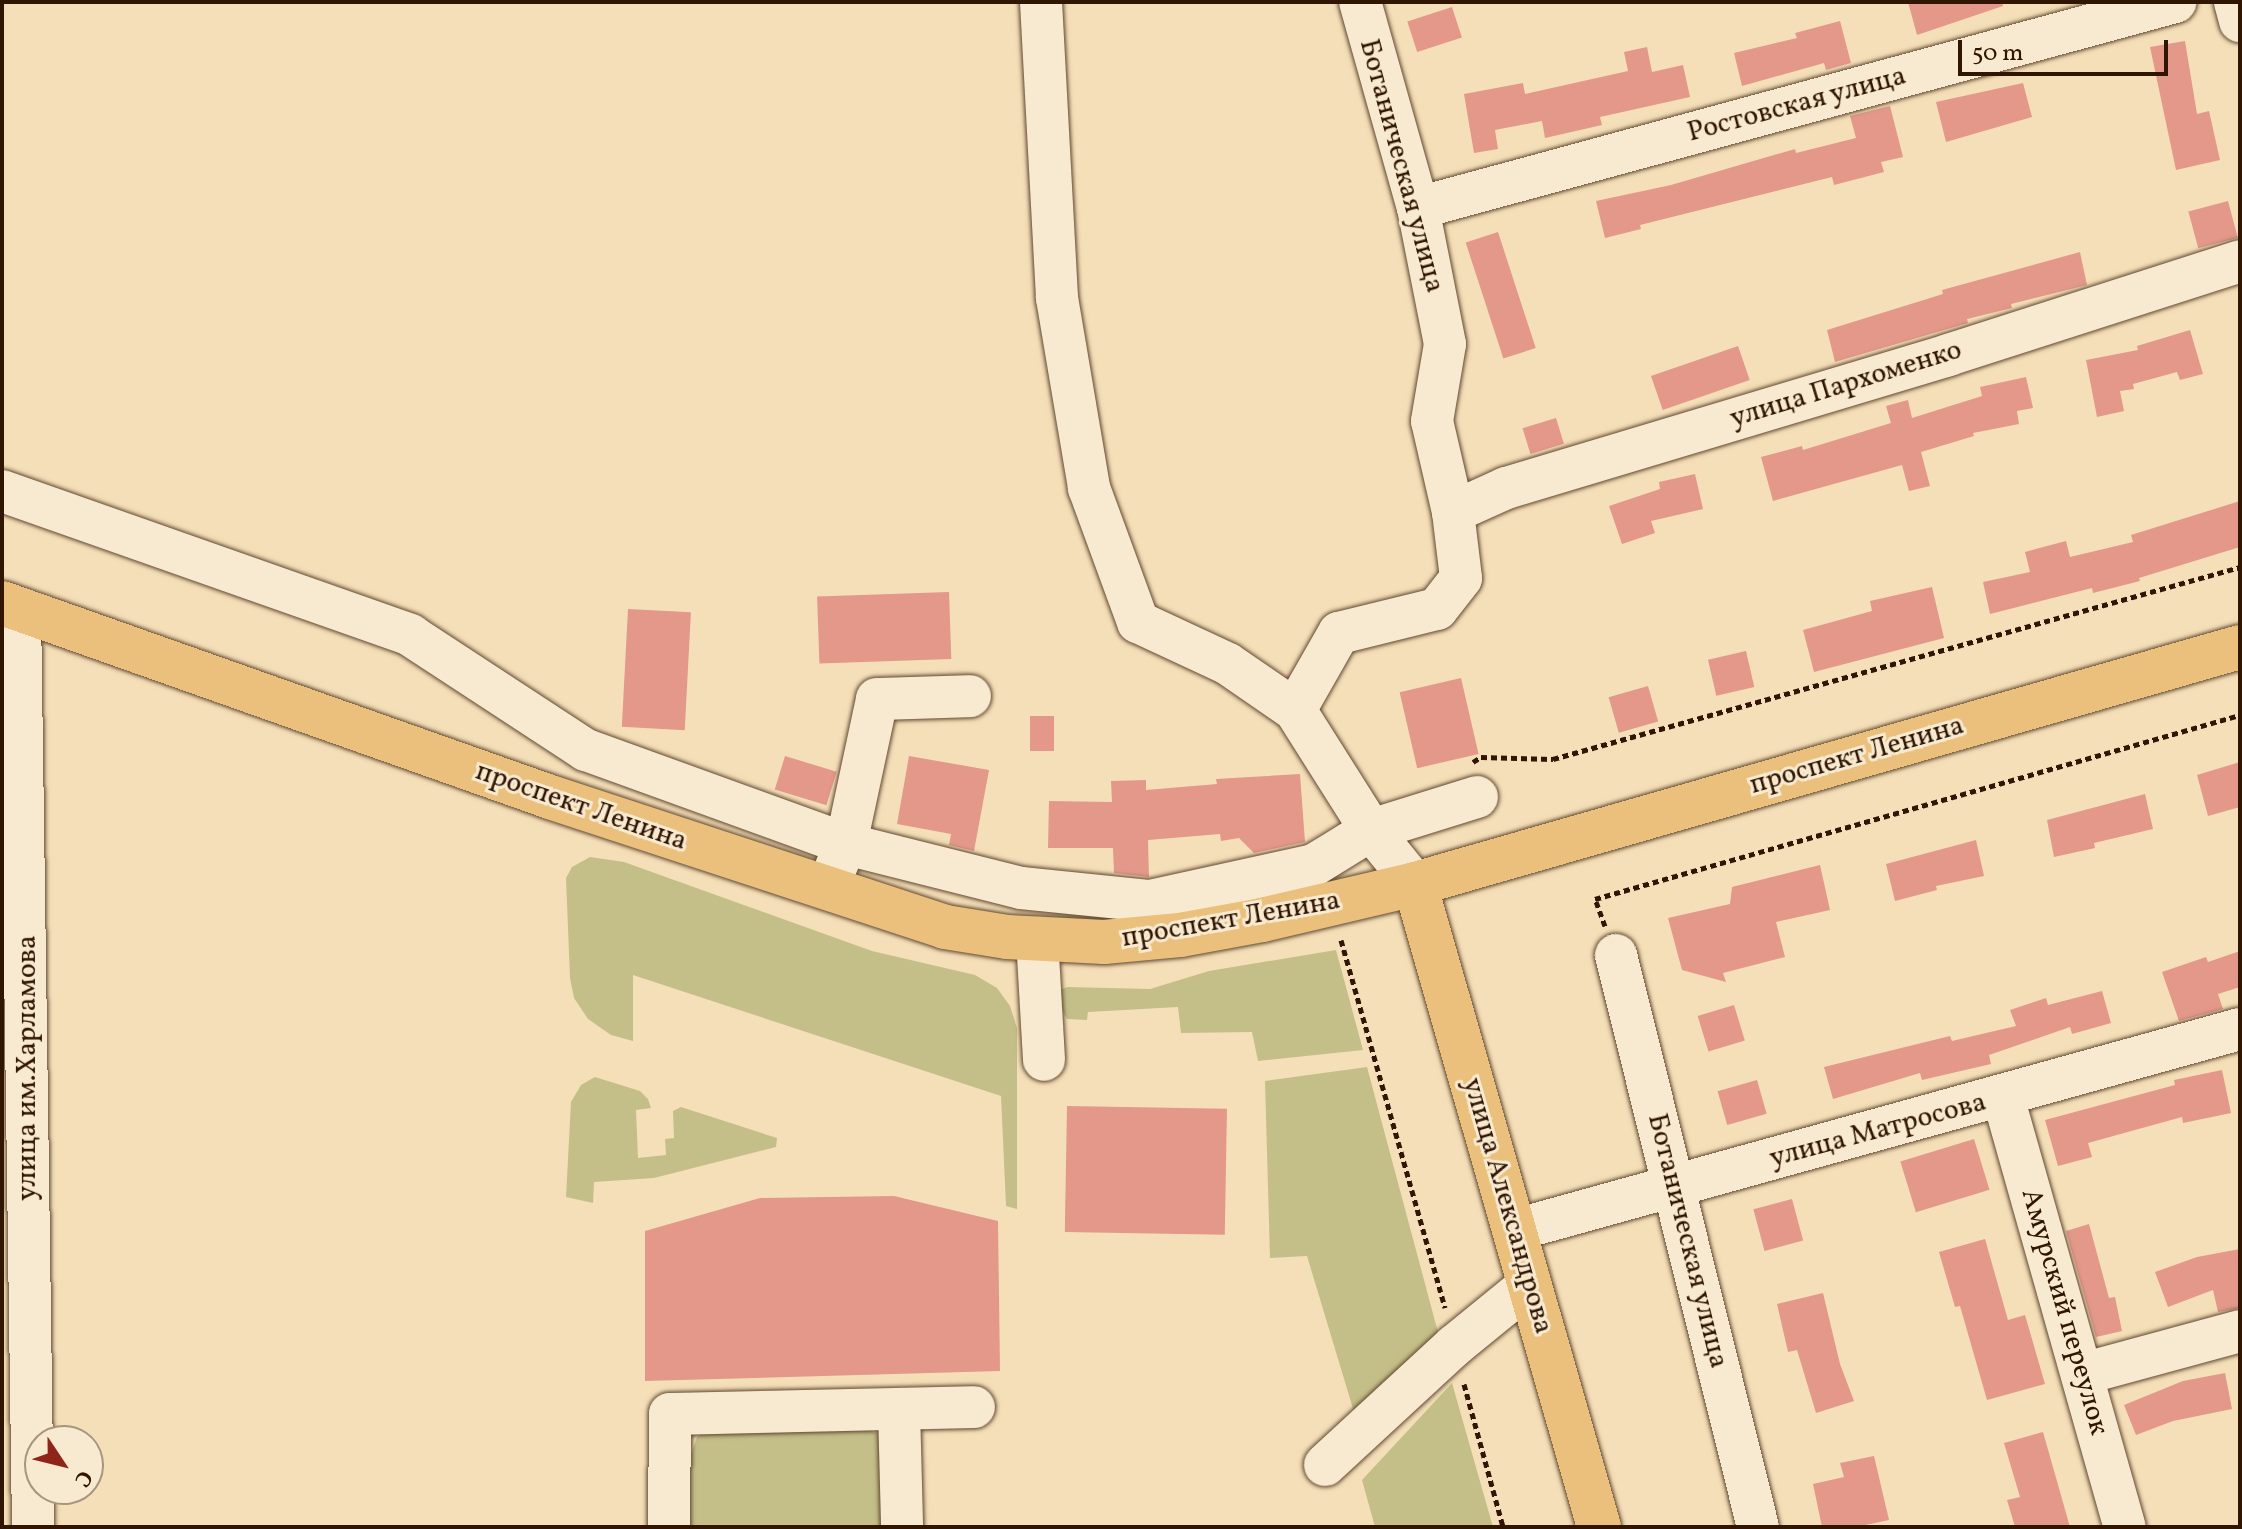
<!DOCTYPE html>
<meta charset="utf-8">
<style>
body{margin:0}
#map{position:relative;width:2242px;height:1529px;overflow:hidden;background:#f5dfb8;font-family:Vollkorn,serif}
div>[style]{position:absolute}
.green>*{inset:0;background:#c4bf89}
.building>*{inset:0;background:#e3988a;transform-origin:0 0}
.path>*{height:5px;margin-top:-2.5px;transform-origin:0;background:repeating-linear-gradient(90deg,#301502 0 6px,transparent 0 10px)}
.roads{filter:drop-shadow(0 0 2px #614830) drop-shadow(0 0 2px #614830)}
.minor>*{height:42px;margin:-21px;padding:0 21px;transform-origin:21px;border-radius:21px;background:#f8ead1}
.major>*{height:44px;margin:-22px;padding:0 22px;transform-origin:22px;border-radius:22px;background:#eac07c}
span{translate:-50% -50%;white-space:nowrap;text-align:center;line-height:1.15;-webkit-text-stroke:6px #f8ead1;paint-order:stroke}
.street-label{font-size:28px;color:#301502}
.frame{position:absolute;inset:0;border:4px solid #301502;pointer-events:none}
.north{position:absolute;left:24px;top:1425px;width:80px;height:80px;box-sizing:border-box;background:#f8ead1;border:2px solid #a8957e;border-radius:50%;rotate:125deg;font-size:22px;font-weight:700;line-height:32px;text-align:center;color:#301502}
.north::after{content:'';display:block;margin:auto;width:28px;height:36px;background:#8f2418;clip-path:polygon(50% 0,100% 100%,50% 72%,0 100%)}
.scale{position:absolute;left:1958px;top:40px;width:210px;height:36px;box-sizing:border-box;border:4px solid #301502;border-top:0;padding-left:10px;font-size:24px;line-height:28px;white-space:nowrap;color:#301502;-webkit-text-stroke:6px #f8ead1;paint-order:stroke}
</style>
<div id="map">
<div class="green">
<i style="clip-path:polygon(590px 857px,624px 862px,872px 951px,975px 975px,997px 988px,1010px 1006px,1017px 1028px,1017px 1209px,1006px 1206px,1001px 1096px,633px 975px,633px 1041px,611px 1035px,588px 1019px,574px 998px,570px 978px,566px 878px,572px 867px)"></i>
<i style="clip-path:polygon(1336px 950px,1363px 1050px,1258px 1061px,1252px 1032px,1181px 1033px,1178px 1007px,1088px 1012px,1087px 1020px,1067px 1019px,1057px 1002px,1056px 991px,1068px 987px,1150px 989px,1209px 971px)"></i>
<i style="clip-path:polygon(1367px 1067px,1439px 1336px,1354px 1412px,1307px 1256px,1270px 1258px,1265px 1081px)"></i>
<i style="clip-path:polygon(595px 1077px,640px 1091px,648px 1099px,651px 1108px,636px 1110px,638px 1158px,666px 1155px,665px 1139px,674px 1138px,673px 1111px,681px 1107px,777px 1138px,776px 1147px,654px 1178px,594px 1182px,593px 1203px,566px 1197px,571px 1102px,581px 1085px)"></i>
<i style="clip-path:polygon(1452px 1383px,1493px 1527px,1375px 1527px,1362px 1480px)"></i>
<i style="clip-path:polygon(721px 1420px,855px 1424px,883px 1436px,892px 1527px,688px 1527px,689px 1461px,697px 1437px)"></i>
</div>
<div class="building">
<i style="clip-path:polygon(1908px 2px,2002px 2px,2003px 6px,1917px 35px)"></i>
<i style="left:1452px;top:7px;width:32px;height:47px;rotate:72deg"></i>
<i style="clip-path:polygon(1840px 21px,1851px 63px,1826px 70px,1824px 63px,1742px 86px,1734px 53px,1797px 38px,1795px 33px)"></i>
<i style="clip-path:polygon(2185px 41px,2197px 114px,2209px 111px,2220px 160px,2176px 170px,2150px 47px)"></i>
<i style="clip-path:polygon(1647px 47px,1652px 72px,1683px 65px,1690px 97px,1600px 117px,1602px 125px,1545px 138px,1542px 121px,1495px 130px,1498px 149px,1474px 153px,1464px 94px,1523px 83px,1525px 94px,1628px 71px,1624px 52px)"></i>
<i style="clip-path:polygon(2023px 83px,2032px 117px,1946px 142px,1936px 102px)"></i>
<i style="clip-path:polygon(1890px 106px,1903px 157px,1881px 162px,1884px 172px,1834px 185px,1832px 177px,1640px 225px,1641px 229px,1605px 238px,1596px 201px,1671px 185px,1795px 149px,1796px 153px,1856px 138px,1850px 116px)"></i>
<i style="left:2228px;top:201px;width:38px;height:41px;rotate:75deg"></i>
<i style="left:1498px;top:232px;width:122px;height:34px;rotate:72deg"></i>
<i style="clip-path:polygon(2080px 252px,2087px 285px,2011px 304px,2012px 308px,1967px 319px,1968px 323px,1835px 362px,1827px 330px,1943px 294px,1942px 290px)"></i>
<i style="clip-path:polygon(2190px 330px,2203px 374px,2180px 380px,2177px 372px,2133px 384px,2134px 389px,2120px 391px,2124px 411px,2097px 417px,2086px 360px,2138px 350px,2137px 346px)"></i>
<i style="left:1738px;top:346px;width:36px;height:92px;rotate:71deg"></i>
<i style="clip-path:polygon(2026px 377px,2033px 408px,2017px 411px,2019px 424px,1973px 433px,1974px 436px,1921px 452px,1930px 486px,1909px 491px,1902px 465px,1773px 501px,1761px 457px,1802px 446px,1803px 450px,1891px 423px,1886px 406px,1908px 400px,1912px 418px,1982px 396px,1980px 387px)"></i>
<i style="left:1556px;top:418px;width:27px;height:35px;rotate:73deg"></i>
<i style="clip-path:polygon(1695px 474px,1703px 509px,1651px 521px,1655px 533px,1622px 544px,1609px 506px,1660px 489px,1659px 482px)"></i>
<i style="clip-path:polygon(2240px 501px,2240px 547px,2139px 578px,2140px 581px,2093px 593px,2092px 588px,1990px 614px,1983px 582px,2030px 572px,2025px 552px,2066px 541px,2070px 557px,2133px 542px,2131px 535px)"></i>
<i style="clip-path:polygon(1932px 587px,1944px 638px,1814px 672px,1803px 630px,1872px 611px,1870px 601px)"></i>
<i style="left:949px;top:592px;width:67px;height:132px;rotate:88deg"></i>
<i style="left:628px;top:609px;width:63px;height:118px;rotate:3deg"></i>
<i style="left:1746px;top:651px;width:37px;height:39px;rotate:77deg"></i>
<i style="left:1461px;top:678px;width:78px;height:63px;rotate:77deg"></i>
<i style="left:1648px;top:686px;width:37px;height:41px;rotate:74deg"></i>
<i style="left:1054px;top:716px;width:35px;height:24px;rotate:90deg"></i>
<i style="left:785px;top:756px;width:54px;height:35px;rotate:17deg"></i>
<i style="clip-path:polygon(909px 756px,989px 770px,974px 851px,949px 845px,951px 834px,897px 824px)"></i>
<i style="clip-path:polygon(2240px 762px,2240px 807px,2208px 816px,2197px 775px)"></i>
<i style="clip-path:polygon(1300px 774px,1305px 842px,1254px 853px,1239px 838px,1221px 841px,1220px 834px,1148px 840px,1149px 877px,1114px 873px,1113px 848px,1048px 848px,1049px 801px,1112px 802px,1111px 781px,1146px 780px,1146px 790px,1217px 784px,1216px 779px)"></i>
<i style="clip-path:polygon(2145px 794px,2153px 829px,2094px 843px,2095px 848px,2054px 857px,2047px 820px)"></i>
<i style="clip-path:polygon(1976px 840px,1984px 876px,1936px 886px,1937px 890px,1895px 901px,1886px 864px)"></i>
<i style="clip-path:polygon(1820px 865px,1830px 910px,1776px 922px,1785px 957px,1723px 973px,1726px 982px,1682px 970px,1668px 918px,1730px 904px,1732px 887px)"></i>
<i style="clip-path:polygon(2240px 951px,2240px 987px,2218px 994px,2223px 1009px,2179px 1021px,2162px 972px,2206px 957px,2208px 962px)"></i>
<i style="clip-path:polygon(2102px 991px,2111px 1023px,2072px 1034px,2070px 1027px,1989px 1055px,1991px 1064px,1922px 1080px,1920px 1073px,1833px 1099px,1824px 1067px,1950px 1036px,1952px 1041px,2016px 1026px,2010px 1010px,2046px 998px,2048px 1005px)"></i>
<i style="left:1734px;top:1005px;width:37px;height:38px;rotate:73deg"></i>
<i style="clip-path:polygon(2222px 1070px,2231px 1113px,2183px 1123px,2182px 1117px,2088px 1143px,2092px 1157px,2058px 1166px,2045px 1120px,2175px 1085px,2174px 1080px)"></i>
<i style="left:1757px;top:1080px;width:35px;height:41px;rotate:74deg"></i>
<i style="left:1067px;top:1106px;width:160px;height:126px;rotate:1deg"></i>
<i style="left:1974px;top:1139px;width:53px;height:77px;rotate:73deg"></i>
<i style="clip-path:polygon(894px 1196px,998px 1221px,1000px 1371px,645px 1381px,645px 1231px,760px 1198px)"></i>
<i style="left:1792px;top:1199px;width:43px;height:40px;rotate:75deg"></i>
<i style="clip-path:polygon(2089px 1224px,2109px 1298px,2115px 1297px,2122px 1331px,2096px 1337px,2066px 1231px)"></i>
<i style="clip-path:polygon(1985px 1239px,2008px 1320px,2025px 1315px,2045px 1384px,1987px 1400px,1960px 1306px,1955px 1307px,1939px 1252px)"></i>
<i style="clip-path:polygon(2240px 1249px,2240px 1308px,2218px 1312px,2213px 1290px,2168px 1307px,2155px 1272px,2197px 1257px)"></i>
<i style="clip-path:polygon(1823px 1293px,1840px 1364px,1854px 1401px,1816px 1413px,1797px 1350px,1788px 1352px,1777px 1304px)"></i>
<i style="clip-path:polygon(2225px 1373px,2232px 1409px,2173px 1421px,2136px 1435px,2124px 1405px,2183px 1381px)"></i>
<i style="clip-path:polygon(2043px 1432px,2070px 1527px,2015px 1527px,2007px 1500px,2020px 1497px,2004px 1443px)"></i>
<i style="clip-path:polygon(1874px 1456px,1889px 1520px,1856px 1527px,1822px 1527px,1813px 1484px,1844px 1477px,1840px 1463px)"></i>
</div>
<div class="path">
<i style="left:1473px;top:762px;width:9px;rotate:-32deg"></i>
<i style="left:1481px;top:757px;width:72px;rotate:1.6deg"></i>
<i style="left:1553px;top:759px;width:713px;rotate:-15.61deg"></i>
<i style="left:1605px;top:926px;width:29px;rotate:-110deg"></i>
<i style="left:1595px;top:899px;width:671px;rotate:-15.92deg"></i>
<i style="left:1341px;top:940px;width:382px;rotate:74.2deg"></i>
<i style="left:1464px;top:1384px;width:148px;rotate:74.7deg"></i>
</div>
<div class="roads">
<div class="minor">
<i style="left:1041px;top:2px;width:296px;rotate:86.9deg"></i>
<i style="left:1057px;top:298px;width:193px;rotate:80.4deg"></i>
<i style="left:1089px;top:488px;width:143px;rotate:69.9deg"></i>
<i style="left:1138px;top:622px;width:99px;rotate:25deg"></i>
<i style="left:1228px;top:664px;width:81px;rotate:34.5deg"></i>
<i style="left:1295px;top:710px;width:142px;rotate:57.7deg"></i>
<i style="left:1371px;top:830px;width:70px;rotate:50.8deg"></i>
<i style="left:2235px;top:2px;width:20px;rotate:75deg"></i>
<i style="left:1418px;top:208px;width:785px;rotate:-15.22deg"></i>
<i style="left:2px;top:491px;width:433px;rotate:19.4deg"></i>
<i style="left:410px;top:635px;width:210px;rotate:33.2deg"></i>
<i style="left:586px;top:750px;width:276px;rotate:19.9deg"></i>
<i style="left:846px;top:844px;width:180px;rotate:14.1deg"></i>
<i style="left:1021px;top:888px;width:130px;rotate:5.8deg"></i>
<i style="left:1150px;top:901px;width:168px;rotate:-12.4deg"></i>
<i style="left:1314px;top:865px;width:67px;rotate:-31.6deg"></i>
<i style="left:1371px;top:830px;width:111px;rotate:-17.3deg"></i>
<i style="left:1453px;top:512px;width:58px;rotate:-24.4deg"></i>
<i style="left:1506px;top:488px;width:462px;rotate:-16.7deg"></i>
<i style="left:1948px;top:355px;width:307px;rotate:-17.8deg"></i>
<i style="left:20px;top:609px;width:918px;rotate:89.19deg"></i>
<i style="left:1295px;top:710px;width:89px;rotate:-60.3deg"></i>
<i style="left:1339px;top:633px;width:101px;rotate:-13.8deg"></i>
<i style="left:1437px;top:609px;width:39px;rotate:-52deg"></i>
<i style="left:1461px;top:578px;width:66px;rotate:-96.9deg"></i>
<i style="left:1453px;top:512px;width:93px;rotate:-103deg"></i>
<i style="left:1432px;top:421px;width:78px;rotate:-80.4deg"></i>
<i style="left:1445px;top:344px;width:139px;rotate:-101.2deg"></i>
<i style="left:1418px;top:208px;width:214px;rotate:-105.7deg"></i>
<i style="left:836px;top:867px;width:25px;rotate:-67deg"></i>
<i style="left:846px;top:844px;width:148px;rotate:-77.9deg"></i>
<i style="left:877px;top:699px;width:93px;rotate:-1.8deg"></i>
<i style="left:1037px;top:938px;width:122px;rotate:86.7deg"></i>
<i style="left:1616px;top:955px;width:589px;rotate:76.06deg"></i>
<i style="left:2003px;top:1097px;width:447px;rotate:74.2deg"></i>
<i style="left:1515px;top:1230px;width:752px;rotate:-15.5deg"></i>
<i style="left:2082px;top:1374px;width:164px;rotate:-15.2deg"></i>
<i style="left:899px;top:1409px;width:118px;rotate:88.5deg"></i>
<i style="left:1325px;top:1465px;width:176px;rotate:-42.7deg"></i>
<i style="left:1454px;top:1346px;width:98px;rotate:-39.2deg"></i>
<i style="left:669px;top:1527px;width:113px;rotate:-89.5deg"></i>
<i style="left:670px;top:1414px;width:304px;rotate:-1.3deg"></i>
</div>
<div class="major">
<i style="left:2px;top:603px;width:581px;rotate:19.49deg"></i>
<i style="left:550px;top:797px;width:416px;rotate:18.2deg"></i>
<i style="left:945px;top:927px;width:63px;rotate:9.2deg"></i>
<i style="left:1007px;top:937px;width:97px;rotate:3deg"></i>
<i style="left:1104px;top:942px;width:76px;rotate:-5.3deg"></i>
<i style="left:1180px;top:935px;width:83px;rotate:-10.4deg"></i>
<i style="left:1262px;top:920px;width:157px;rotate:-13.2deg"></i>
<i style="left:1415px;top:884px;width:858px;rotate:-16.03deg"></i>
<i style="left:1415px;top:884px;width:669px;rotate:74.03deg"></i>
</div>
</div>
<div class="street-label">
<span style="left:1797px;top:105px;rotate:-15deg">Ростовская улица</span>
<span style="left:1401px;top:166px;rotate:75deg">Ботаническая улица</span>
<span style="left:1846px;top:385px;rotate:-17deg">улица Пархоменко</span>
<span style="left:1857px;top:756px;rotate:-16deg">проспект Ленина</span>
<span style="left:581px;top:807px;rotate:19deg">проспект Ленина</span>
<span style="left:1231px;top:920px;rotate:-10deg">проспект Ленина</span>
<span style="left:28px;top:1068px;rotate:-90deg">улица им.Харламова</span>
<span style="left:1878px;top:1131px;rotate:-15deg">улица Матросова</span>
<span style="left:1507px;top:1206px;rotate:74deg">улица Александрова</span>
<span style="left:1687px;top:1241px;rotate:76deg">Ботаническая улица</span>
<span style="left:2064px;top:1312px;rotate:74deg">Амурский переулок</span>
</div>
<div class="frame"></div>
<div class="north">С</div>
<div class="scale">50 m</div>
</div>
